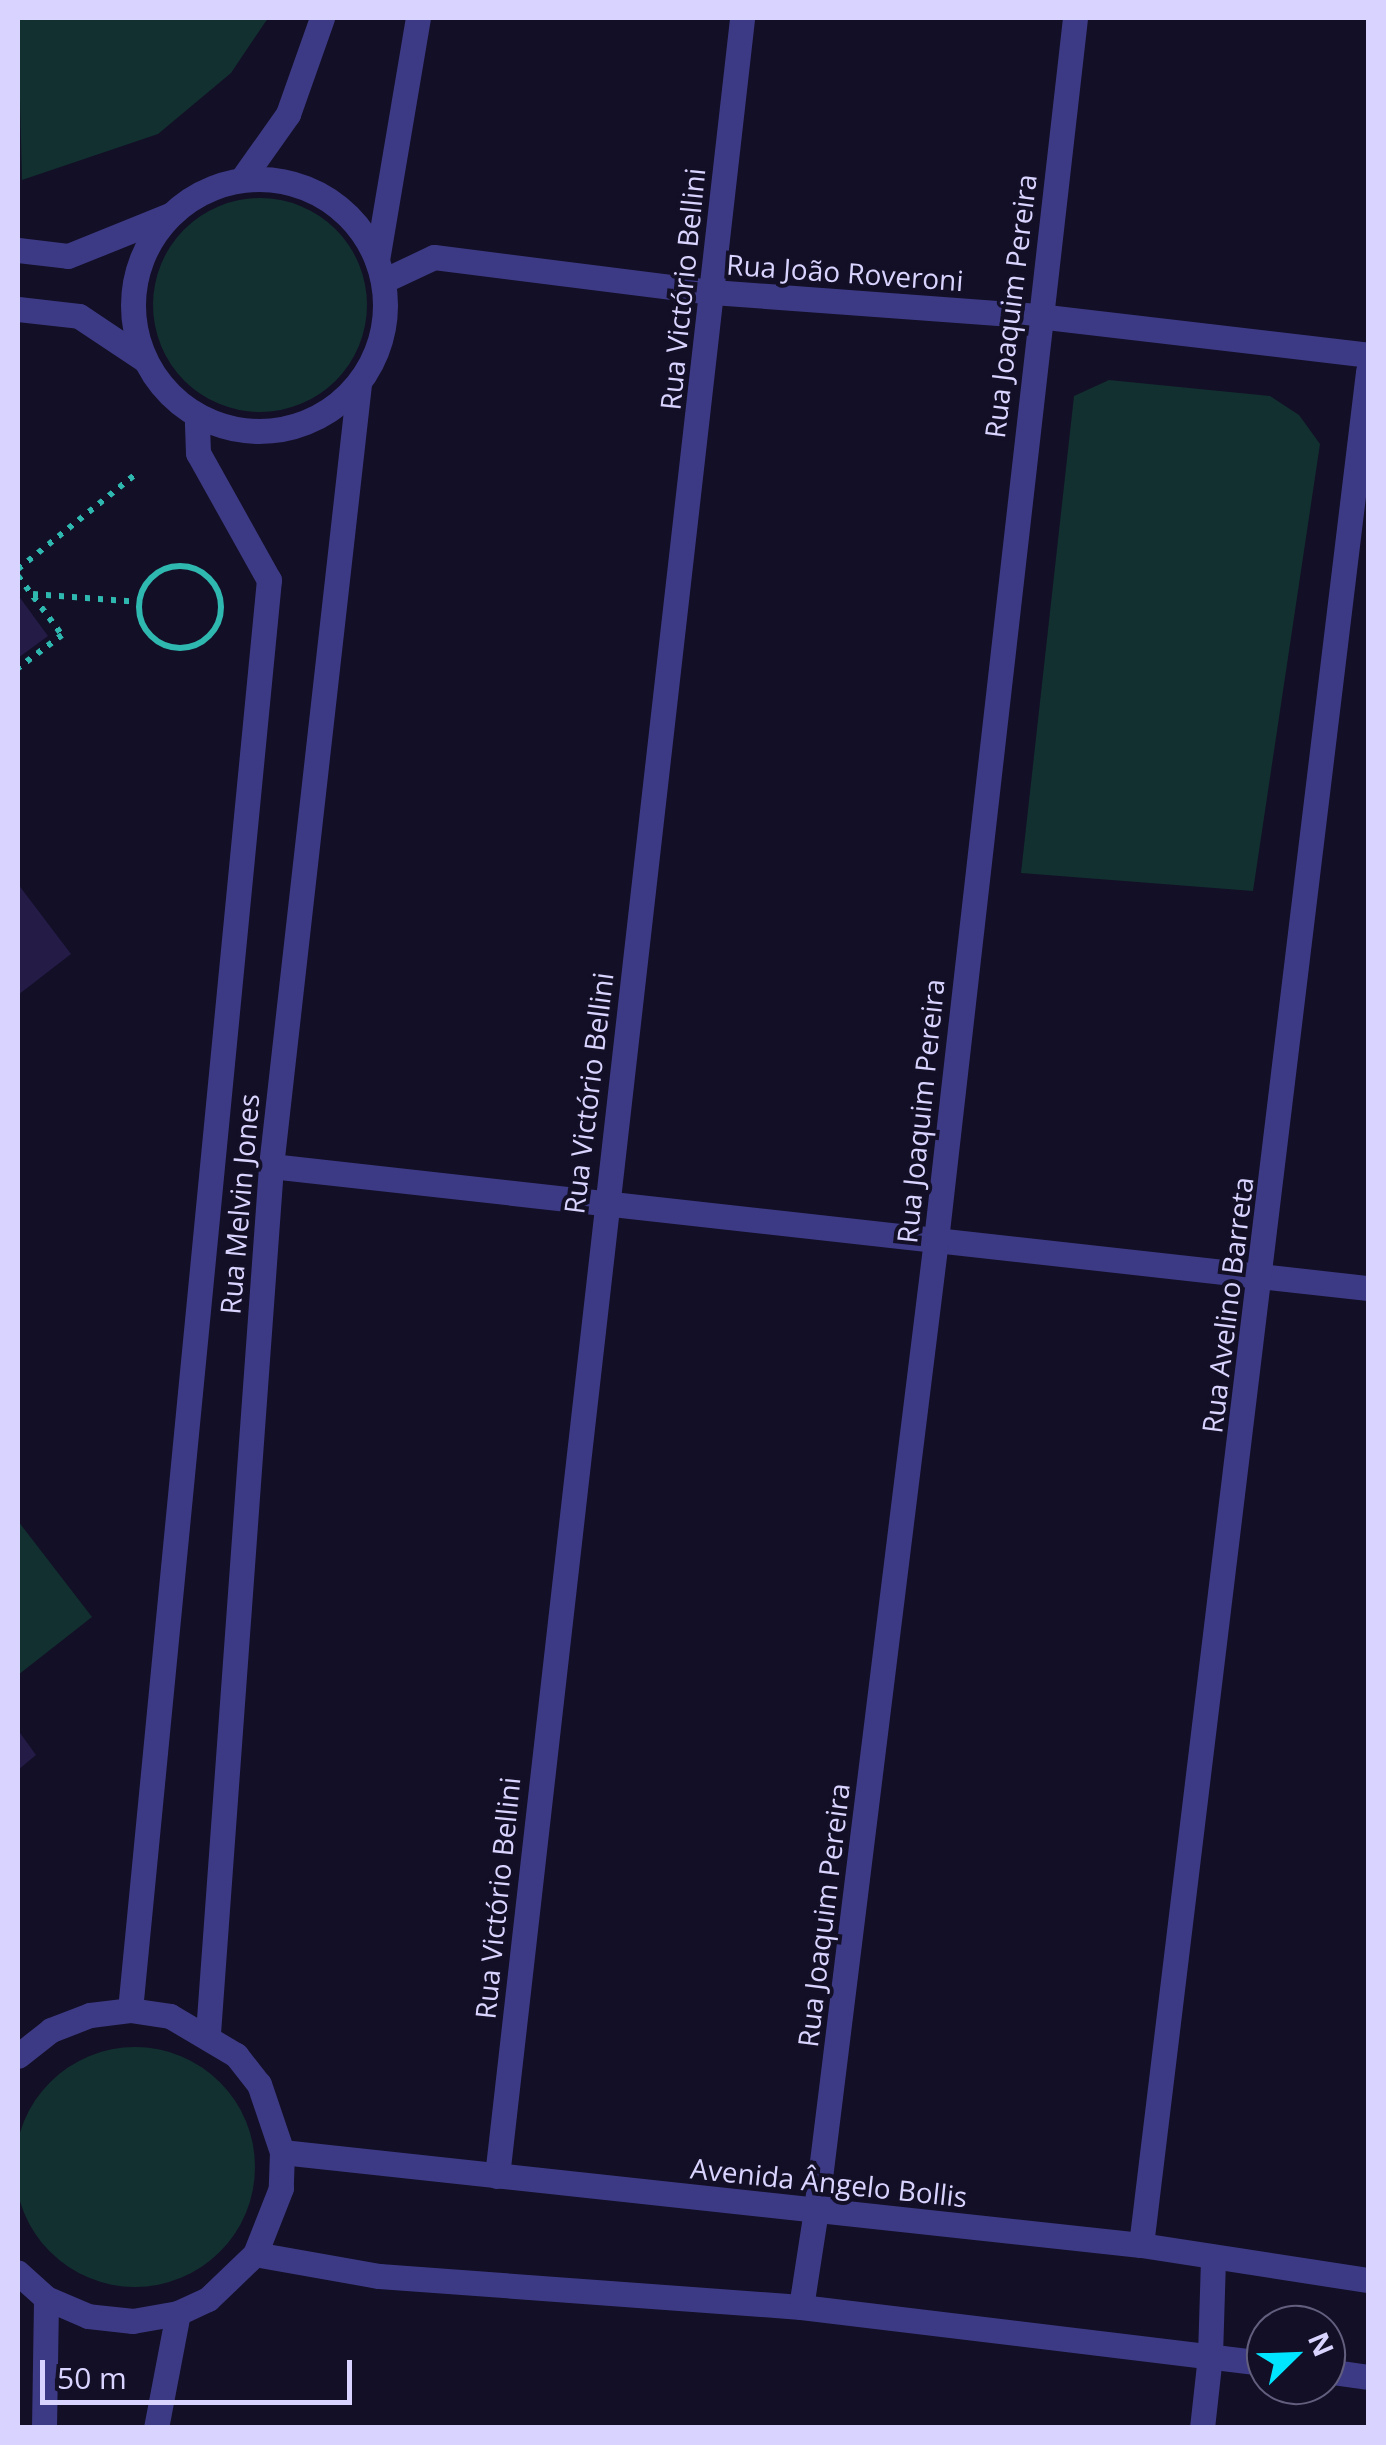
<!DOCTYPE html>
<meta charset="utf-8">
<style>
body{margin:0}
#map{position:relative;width:1386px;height:2445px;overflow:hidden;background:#130f26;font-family:"Open Sans",sans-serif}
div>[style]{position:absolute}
.green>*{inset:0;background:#12302f}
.round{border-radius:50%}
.building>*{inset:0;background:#241b47}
.path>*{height:6px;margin-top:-3px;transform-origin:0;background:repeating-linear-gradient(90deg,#2fb8b0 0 5px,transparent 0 13px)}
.path>.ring{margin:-3px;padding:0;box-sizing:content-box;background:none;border:6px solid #2fb8b0;border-radius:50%}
.minor>*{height:25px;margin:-12.5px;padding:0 12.5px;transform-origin:12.5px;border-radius:12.5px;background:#3d3a85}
.tertiary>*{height:25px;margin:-12.5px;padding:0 12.5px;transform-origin:12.5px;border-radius:12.5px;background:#3d3a85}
.tertiary>.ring{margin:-12.5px;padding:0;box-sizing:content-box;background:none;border:25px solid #3d3a85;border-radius:50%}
span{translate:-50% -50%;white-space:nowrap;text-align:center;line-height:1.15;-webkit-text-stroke:8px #130f26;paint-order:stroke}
.street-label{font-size:28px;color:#d9d4ff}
.frame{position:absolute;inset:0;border:20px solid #d9d4ff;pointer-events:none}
.north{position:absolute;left:1246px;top:2305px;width:100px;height:100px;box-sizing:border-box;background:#130f26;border:2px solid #625e7d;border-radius:50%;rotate:67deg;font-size:28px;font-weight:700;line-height:40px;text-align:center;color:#d9d4ff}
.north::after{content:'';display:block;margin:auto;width:35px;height:45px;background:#00e5ff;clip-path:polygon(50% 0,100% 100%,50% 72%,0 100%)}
.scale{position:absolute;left:40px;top:2360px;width:312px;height:45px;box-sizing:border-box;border:5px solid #d9d4ff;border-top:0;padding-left:12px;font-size:30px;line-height:35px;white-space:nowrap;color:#d9d4ff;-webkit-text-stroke:8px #130f26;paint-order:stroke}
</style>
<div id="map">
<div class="green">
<i style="clip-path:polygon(18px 18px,268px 18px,231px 73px,158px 134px,22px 180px)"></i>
<i class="round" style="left:153px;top:198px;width:214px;height:214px"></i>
<i style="clip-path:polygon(1109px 380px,1270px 396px,1299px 415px,1320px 444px,1253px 891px,1021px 873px,1074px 396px)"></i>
<i style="clip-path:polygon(18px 1521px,92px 1617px,18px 1675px)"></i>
<i class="round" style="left:15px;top:2047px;width:240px;height:240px"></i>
</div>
<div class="building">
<i style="clip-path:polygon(18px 595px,48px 636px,18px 658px)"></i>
<i style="clip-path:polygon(18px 884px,71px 954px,18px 995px)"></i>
<i style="clip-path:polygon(18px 1730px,36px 1755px,18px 1770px)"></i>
</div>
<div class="path">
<i class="ring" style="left:139px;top:566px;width:76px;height:76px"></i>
<i style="left:18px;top:569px;width:154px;rotate:-38.9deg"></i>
<i style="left:18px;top:576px;width:74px;rotate:53.3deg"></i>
<i style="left:62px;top:635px;width:55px;rotate:143.1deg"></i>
<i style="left:33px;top:594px;width:107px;rotate:4.3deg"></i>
</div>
<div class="minor">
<i style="left:18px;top:250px;width:50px;rotate:6.8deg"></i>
<i style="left:68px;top:256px;width:110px;rotate:-21.9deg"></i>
<i style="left:383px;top:281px;width:56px;rotate:-25.2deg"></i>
<i style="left:434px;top:257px;width:280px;rotate:7.2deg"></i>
<i style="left:712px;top:292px;width:327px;rotate:4.2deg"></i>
<i style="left:1038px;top:316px;width:332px;rotate:6.7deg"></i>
<i style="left:18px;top:309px;width:61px;rotate:6.5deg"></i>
<i style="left:79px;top:316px;width:79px;rotate:33.7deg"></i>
<i style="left:271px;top:1166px;width:1104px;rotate:6.35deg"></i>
<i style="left:497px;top:2176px;width:2172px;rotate:-83.52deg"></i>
<i style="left:816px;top:2210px;width:977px;rotate:-82.95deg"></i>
<i style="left:936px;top:1240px;width:1230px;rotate:-83.51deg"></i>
<i style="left:1141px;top:2245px;width:1888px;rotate:-83.09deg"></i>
<i style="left:1202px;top:2428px;width:73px;rotate:-83.7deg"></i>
</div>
<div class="tertiary">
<i style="left:242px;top:179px;width:80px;rotate:-54.7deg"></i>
<i style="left:288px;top:114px;width:102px;rotate:-70.5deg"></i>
<i class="ring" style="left:133px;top:179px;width:227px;height:227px"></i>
<i style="left:377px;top:260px;width:245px;rotate:-80.4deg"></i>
<i style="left:130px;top:2010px;width:1437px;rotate:-84.45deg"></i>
<i style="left:269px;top:580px;width:145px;rotate:-119.2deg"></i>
<i style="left:198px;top:453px;width:37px;rotate:-92deg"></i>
<i style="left:208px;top:2033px;width:869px;rotate:-85.84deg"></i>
<i style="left:271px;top:1166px;width:787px;rotate:-83.58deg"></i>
<i style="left:18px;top:2056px;width:42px;rotate:-38.2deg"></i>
<i style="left:51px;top:2030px;width:42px;rotate:-21deg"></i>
<i style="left:90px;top:2015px;width:40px;rotate:-7.1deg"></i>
<i style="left:130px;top:2010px;width:40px;rotate:8.5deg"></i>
<i style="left:170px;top:2016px;width:77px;rotate:30.6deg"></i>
<i style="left:236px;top:2055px;width:37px;rotate:52deg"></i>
<i style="left:259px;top:2084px;width:72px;rotate:71.3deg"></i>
<i style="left:282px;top:2152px;width:36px;rotate:92deg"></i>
<i style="left:281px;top:2188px;width:71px;rotate:111.5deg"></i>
<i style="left:255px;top:2254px;width:65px;rotate:136.2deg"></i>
<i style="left:208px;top:2299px;width:33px;rotate:155deg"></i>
<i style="left:178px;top:2313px;width:46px;rotate:169.9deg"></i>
<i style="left:133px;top:2321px;width:45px;rotate:-173.7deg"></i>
<i style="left:88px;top:2316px;width:46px;rotate:-156.8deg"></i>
<i style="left:46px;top:2298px;width:38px;rotate:-138deg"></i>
<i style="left:282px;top:2152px;width:864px;rotate:6.18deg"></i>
<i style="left:1141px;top:2245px;width:230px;rotate:8.8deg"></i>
<i style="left:255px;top:2254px;width:126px;rotate:10.1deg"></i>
<i style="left:379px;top:2276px;width:423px;rotate:4.2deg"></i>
<i style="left:801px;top:2307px;width:468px;rotate:6.9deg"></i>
<i style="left:801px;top:2307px;width:98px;rotate:-81.2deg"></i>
<i style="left:1210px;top:2355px;width:97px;rotate:-88.2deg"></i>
<i style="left:1326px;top:2371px;width:42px;rotate:8.1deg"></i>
<i style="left:44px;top:2428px;width:130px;rotate:-89.1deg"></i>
<i style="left:156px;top:2428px;width:117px;rotate:-79.2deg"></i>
</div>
<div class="street-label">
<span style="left:845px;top:272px;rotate:4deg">Rua João Roveroni</span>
<span style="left:682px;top:289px;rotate:-84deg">Rua Victório Bellini</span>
<span style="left:1010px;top:306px;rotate:-83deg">Rua Joaquim Pereira</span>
<span style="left:588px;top:1093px;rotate:-83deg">Rua Victório Bellini</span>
<span style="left:920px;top:1111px;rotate:-84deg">Rua Joaquim Pereira</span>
<span style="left:239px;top:1204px;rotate:-85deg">Rua Melvin Jones</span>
<span style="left:1227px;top:1305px;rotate:-83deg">Rua Avelino Barreta</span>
<span style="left:497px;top:1898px;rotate:-84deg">Rua Victório Bellini</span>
<span style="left:823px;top:1915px;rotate:-83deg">Rua Joaquim Pereira</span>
<span style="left:829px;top:2182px;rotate:6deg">Avenida Ângelo Bollis</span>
</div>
<div class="frame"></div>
<div class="north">N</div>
<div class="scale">50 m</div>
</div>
